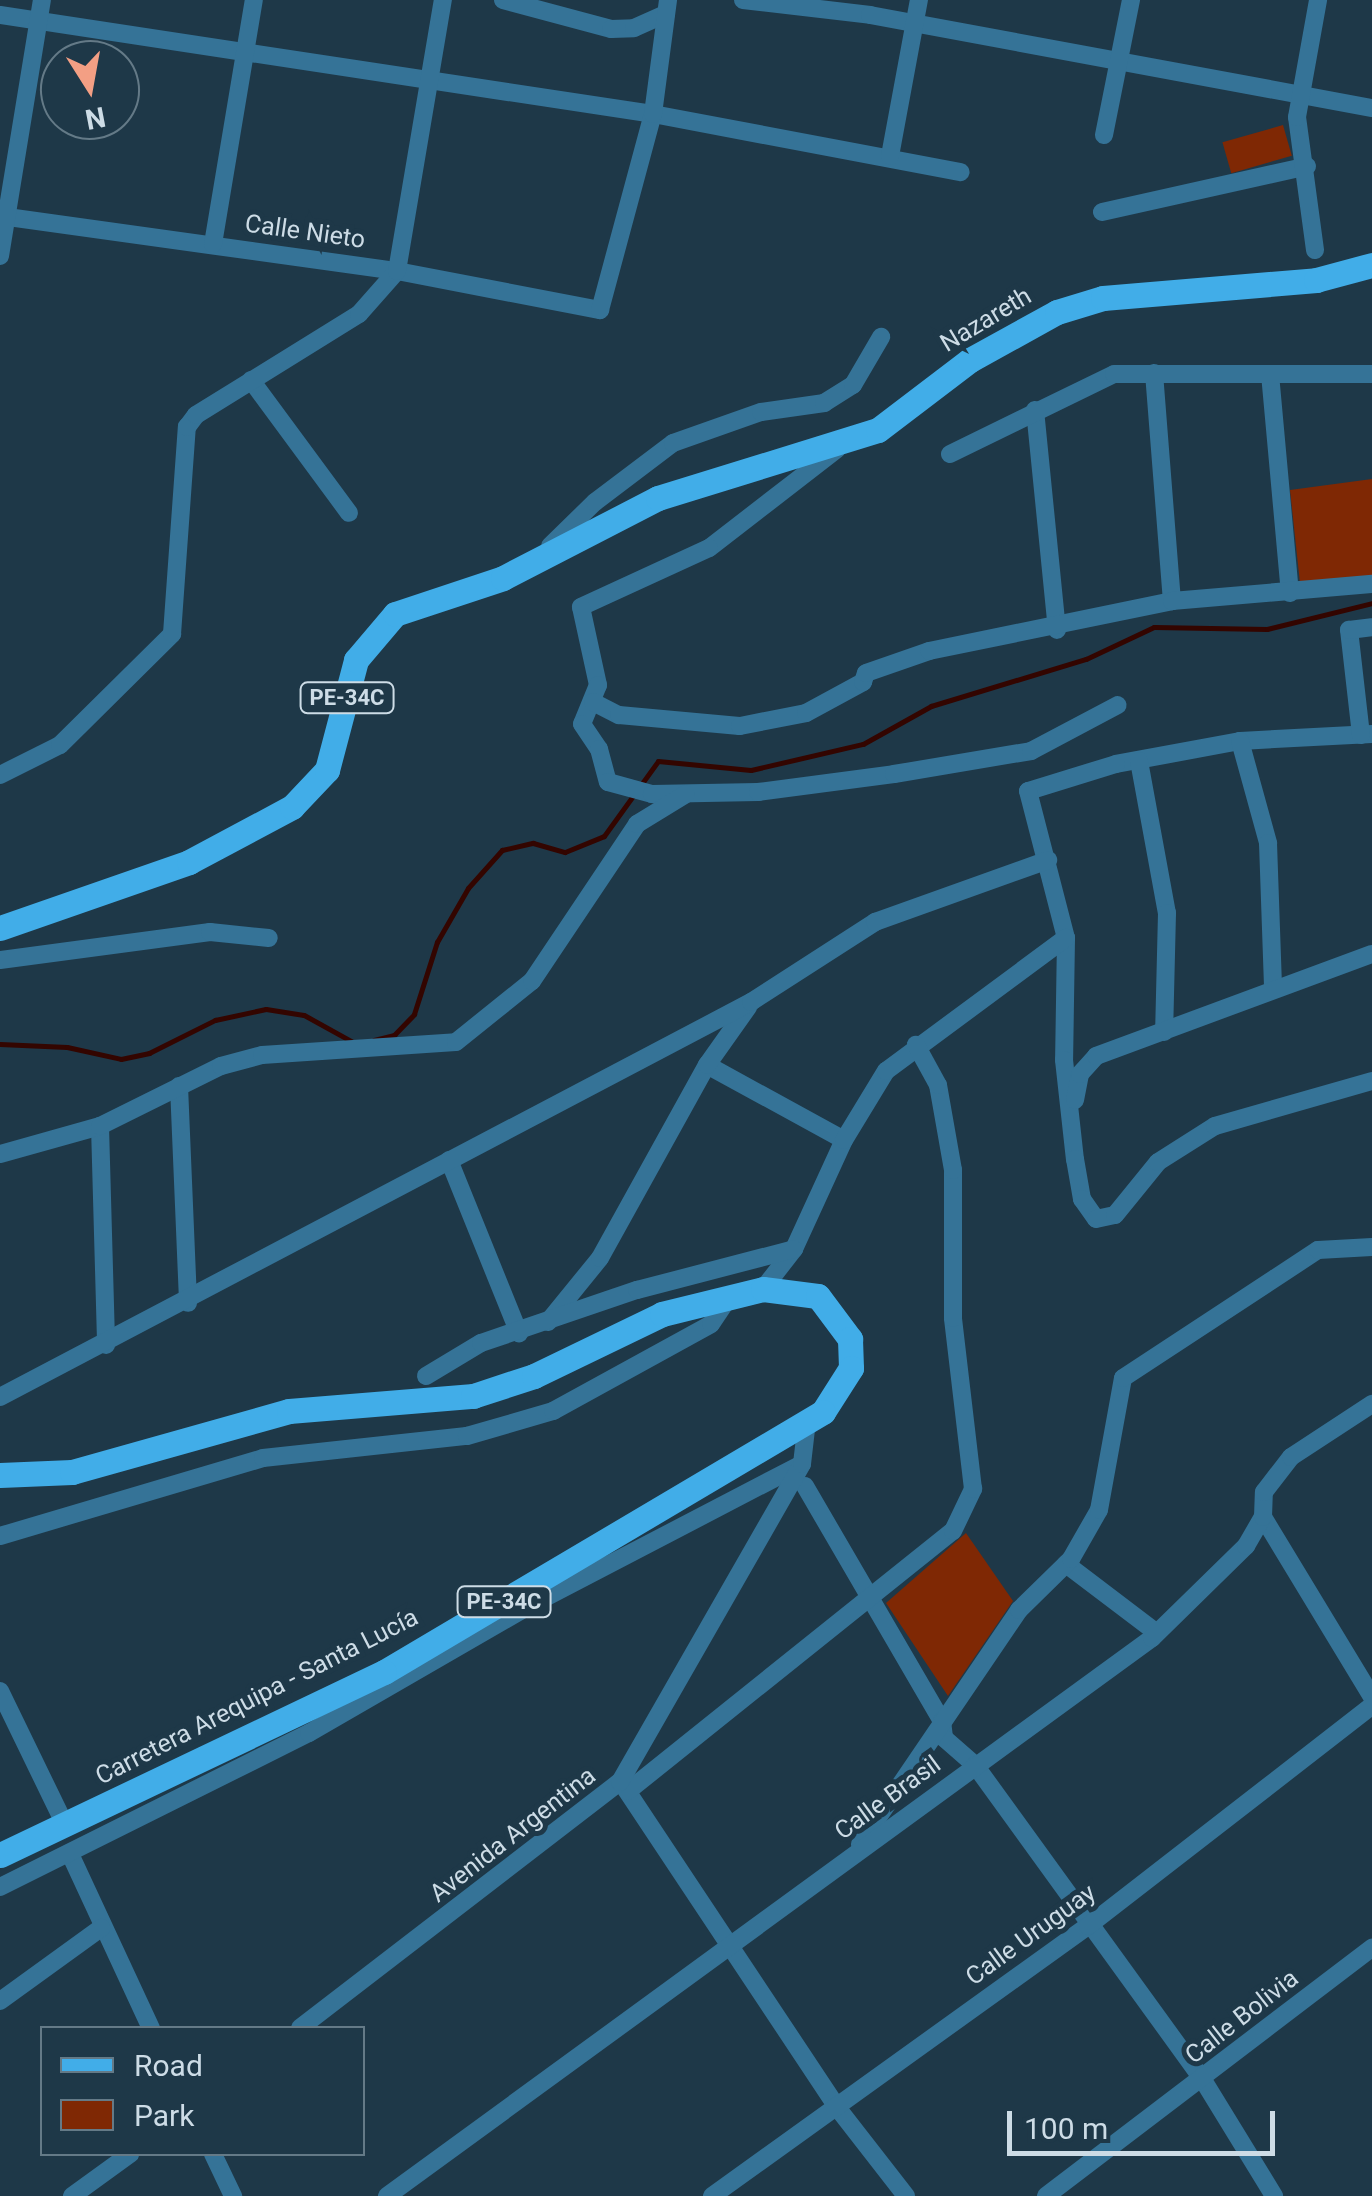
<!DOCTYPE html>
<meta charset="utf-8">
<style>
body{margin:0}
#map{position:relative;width:1372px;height:2196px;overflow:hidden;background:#1e3848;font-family:Roboto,sans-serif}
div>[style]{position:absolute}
.green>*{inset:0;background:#7f2804;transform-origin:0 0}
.stream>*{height:5px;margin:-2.5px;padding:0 2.5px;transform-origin:2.5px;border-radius:2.5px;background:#330500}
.street>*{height:18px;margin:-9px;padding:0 9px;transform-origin:9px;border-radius:9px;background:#357397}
.primary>*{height:25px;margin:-12.5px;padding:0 12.5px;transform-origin:12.5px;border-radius:12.5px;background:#41ade8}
span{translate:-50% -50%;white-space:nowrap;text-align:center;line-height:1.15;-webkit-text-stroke:10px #1e3848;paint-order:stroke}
.shield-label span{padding:2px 8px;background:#1e3848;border:2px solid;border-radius:8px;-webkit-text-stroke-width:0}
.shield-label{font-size:22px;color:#cddce6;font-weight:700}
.street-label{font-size:25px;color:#cddce6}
.legend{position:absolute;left:40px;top:2026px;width:325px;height:130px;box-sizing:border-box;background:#1e3848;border:2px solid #647a87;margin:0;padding:12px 18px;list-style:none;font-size:30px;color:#cddce6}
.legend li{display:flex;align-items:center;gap:20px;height:50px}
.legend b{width:50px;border:2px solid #647a87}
.north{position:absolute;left:40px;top:40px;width:100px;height:100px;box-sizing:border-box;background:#1e3848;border:2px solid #647a87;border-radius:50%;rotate:169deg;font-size:28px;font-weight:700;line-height:40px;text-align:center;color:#cddce6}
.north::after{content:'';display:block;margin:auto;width:35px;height:45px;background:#f39f84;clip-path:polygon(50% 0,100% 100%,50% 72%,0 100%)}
.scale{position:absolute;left:1007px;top:2111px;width:268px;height:45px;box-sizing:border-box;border:5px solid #cddce6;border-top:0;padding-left:12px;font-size:30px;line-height:35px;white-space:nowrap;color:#cddce6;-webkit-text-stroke:8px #1e3848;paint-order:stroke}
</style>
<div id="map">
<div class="green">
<i style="left:1283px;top:125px;width:32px;height:63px;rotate:74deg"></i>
<i style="clip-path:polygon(1372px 479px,1372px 576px,1300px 583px,1290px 490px)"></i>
<i style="clip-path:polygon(966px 1533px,1013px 1601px,948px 1696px,886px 1603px)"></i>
</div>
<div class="stream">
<i style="left:374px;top:1040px;width:21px;rotate:-14deg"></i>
<i style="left:394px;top:1035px;width:29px;rotate:-46deg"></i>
<i style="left:414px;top:1014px;width:76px;rotate:-72.3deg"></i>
<i style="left:437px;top:942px;width:62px;rotate:-60.1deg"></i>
<i style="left:468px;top:888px;width:51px;rotate:-48.2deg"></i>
<i style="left:502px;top:850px;width:32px;rotate:-13deg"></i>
<i style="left:533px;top:843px;width:33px;rotate:16deg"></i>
<i style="left:565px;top:852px;width:42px;rotate:-22.3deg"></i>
<i style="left:604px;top:836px;width:92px;rotate:-54.2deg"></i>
<i style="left:658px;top:761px;width:93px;rotate:5.5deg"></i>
<i style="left:751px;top:770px;width:115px;rotate:-13.1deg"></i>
<i style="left:863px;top:744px;width:78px;rotate:-29.2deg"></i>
<i style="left:931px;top:706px;width:162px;rotate:-16.9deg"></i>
<i style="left:1086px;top:659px;width:75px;rotate:-25.2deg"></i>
<i style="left:1154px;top:627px;width:113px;rotate:1deg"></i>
<i style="left:1267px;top:629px;width:108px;rotate:-13.9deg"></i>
<i style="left:0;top:1044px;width:67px;rotate:2.6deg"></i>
<i style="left:67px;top:1047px;width:55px;rotate:12.5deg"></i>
<i style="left:121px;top:1059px;width:29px;rotate:-12deg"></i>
<i style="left:149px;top:1053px;width:74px;rotate:-26.6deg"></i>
<i style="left:215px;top:1020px;width:52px;rotate:-12.2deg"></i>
<i style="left:266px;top:1009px;width:38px;rotate:9deg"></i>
<i style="left:304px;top:1015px;width:56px;rotate:28.9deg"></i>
</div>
<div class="street">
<i style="left:503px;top:0;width:112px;rotate:15deg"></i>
<i style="left:611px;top:29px;width:23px;rotate:-2deg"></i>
<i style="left:634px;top:28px;width:35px;rotate:-24deg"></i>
<i style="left:743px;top:0;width:128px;rotate:6.7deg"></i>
<i style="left:870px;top:15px;width:511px;rotate:10.5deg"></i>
<i style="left:0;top:15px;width:660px;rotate:8.62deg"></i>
<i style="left:653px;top:114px;width:313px;rotate:10.7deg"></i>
<i style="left:1104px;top:135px;width:138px;rotate:-78.7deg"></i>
<i style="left:890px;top:156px;width:159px;rotate:-79.5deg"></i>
<i style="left:1102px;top:212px;width:210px;rotate:-12.6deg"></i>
<i style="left:0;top:216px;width:401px;rotate:7.9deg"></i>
<i style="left:397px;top:271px;width:207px;rotate:10.9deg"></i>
<i style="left:600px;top:310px;width:203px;rotate:-74.9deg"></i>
<i style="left:653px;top:114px;width:115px;rotate:-82.5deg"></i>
<i style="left:213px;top:244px;width:247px;rotate:-80.5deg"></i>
<i style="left:1315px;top:250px;width:134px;rotate:-97.7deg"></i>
<i style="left:1297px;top:117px;width:119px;rotate:-79.8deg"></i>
<i style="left:0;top:256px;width:259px;rotate:-80.7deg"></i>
<i style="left:1154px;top:373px;width:229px;rotate:85.5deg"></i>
<i style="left:1270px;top:374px;width:220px;rotate:84.8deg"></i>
<i style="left:251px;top:380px;width:165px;rotate:53.6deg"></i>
<i style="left:1035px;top:410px;width:221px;rotate:84.3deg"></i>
<i style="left:836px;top:450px;width:160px;rotate:142.3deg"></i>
<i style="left:709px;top:548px;width:141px;rotate:155.3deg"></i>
<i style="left:581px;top:607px;width:80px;rotate:77.7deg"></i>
<i style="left:598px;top:685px;width:42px;rotate:112.3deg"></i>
<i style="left:582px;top:724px;width:30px;rotate:56deg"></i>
<i style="left:599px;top:749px;width:34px;rotate:75deg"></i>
<i style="left:608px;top:782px;width:46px;rotate:15.3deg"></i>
<i style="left:652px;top:794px;width:106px;rotate:-1.1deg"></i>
<i style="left:758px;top:792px;width:137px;rotate:-7.5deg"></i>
<i style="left:894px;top:774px;width:139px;rotate:-9.5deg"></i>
<i style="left:1031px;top:751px;width:98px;rotate:-27.9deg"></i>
<i style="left:950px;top:454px;width:182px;rotate:-26deg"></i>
<i style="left:1114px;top:374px;width:258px"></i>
<i style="left:550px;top:546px;width:63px;rotate:-44.4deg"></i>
<i style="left:595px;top:502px;width:98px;rotate:-37.1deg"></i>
<i style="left:673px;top:443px;width:93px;rotate:-19.4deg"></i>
<i style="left:761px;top:412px;width:64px;rotate:-8.1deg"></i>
<i style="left:824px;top:403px;width:34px;rotate:-32deg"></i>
<i style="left:853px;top:385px;width:56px;rotate:-59.7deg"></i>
<i style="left:593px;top:702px;width:29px;rotate:27deg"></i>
<i style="left:619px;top:715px;width:121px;rotate:5.2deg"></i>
<i style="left:740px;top:726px;width:67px;rotate:-11.1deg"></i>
<i style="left:806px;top:713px;width:65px;rotate:-28.5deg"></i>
<i style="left:863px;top:682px;width:9px;rotate:-72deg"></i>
<i style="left:866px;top:673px;width:67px;rotate:-19.2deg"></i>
<i style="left:929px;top:651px;width:248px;rotate:-11.6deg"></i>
<i style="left:1172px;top:601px;width:201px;rotate:-4.9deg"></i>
<i style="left:1372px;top:734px;width:132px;rotate:177deg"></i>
<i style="left:1240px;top:741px;width:126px;rotate:169.5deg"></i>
<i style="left:1116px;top:764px;width:92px;rotate:162.9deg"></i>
<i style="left:1028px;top:791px;width:152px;rotate:75.5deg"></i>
<i style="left:1066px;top:938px;width:122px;rotate:90.9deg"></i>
<i style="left:1064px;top:1060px;width:100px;rotate:83.7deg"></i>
<i style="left:1075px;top:1159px;width:41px;rotate:80.1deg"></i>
<i style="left:1082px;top:1199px;width:24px;rotate:55deg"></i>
<i style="left:1096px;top:1219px;width:19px;rotate:-12deg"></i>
<i style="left:1115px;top:1215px;width:68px;rotate:-50.9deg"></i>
<i style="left:1158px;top:1162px;width:67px;rotate:-32.3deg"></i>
<i style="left:1215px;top:1126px;width:163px;rotate:-16deg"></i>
<i style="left:1361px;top:735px;width:106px;rotate:-96.5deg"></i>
<i style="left:1349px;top:630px;width:23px;rotate:-7deg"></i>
<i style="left:1240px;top:741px;width:106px;rotate:74.6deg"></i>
<i style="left:1268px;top:843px;width:146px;rotate:88deg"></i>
<i style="left:1139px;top:761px;width:155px;rotate:79.6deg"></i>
<i style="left:1167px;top:913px;width:119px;rotate:91.4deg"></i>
<i style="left:0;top:775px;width:67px;rotate:-26.6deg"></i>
<i style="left:60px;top:745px;width:158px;rotate:-44.7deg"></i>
<i style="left:172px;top:634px;width:208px;rotate:-85.9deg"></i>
<i style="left:187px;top:427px;width:15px;rotate:-53deg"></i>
<i style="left:196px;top:415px;width:192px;rotate:-31.8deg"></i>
<i style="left:359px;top:314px;width:57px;rotate:-48.5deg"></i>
<i style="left:397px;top:271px;width:275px;rotate:-80.4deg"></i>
<i style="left:0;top:960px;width:212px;rotate:-7.6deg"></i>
<i style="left:210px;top:932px;width:59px;rotate:5.8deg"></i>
<i style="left:707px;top:1065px;width:156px;rotate:28.7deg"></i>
<i style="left:179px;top:1086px;width:217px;rotate:87.6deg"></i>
<i style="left:1075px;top:1100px;width:26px;rotate:-79deg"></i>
<i style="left:1080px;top:1074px;width:24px;rotate:-48deg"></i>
<i style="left:1096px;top:1056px;width:294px;rotate:-20.3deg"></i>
<i style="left:100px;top:1126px;width:219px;rotate:88.4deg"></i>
<i style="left:0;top:1154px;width:104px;rotate:-15.6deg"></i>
<i style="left:100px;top:1126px;width:135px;rotate:-26.4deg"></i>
<i style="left:221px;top:1066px;width:42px;rotate:-15deg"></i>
<i style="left:262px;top:1055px;width:194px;rotate:-3.8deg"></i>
<i style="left:456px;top:1042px;width:97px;rotate:-38.8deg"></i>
<i style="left:532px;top:981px;width:189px;rotate:-56.2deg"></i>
<i style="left:637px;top:824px;width:57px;rotate:-31.5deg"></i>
<i style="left:449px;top:1160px;width:187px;rotate:68deg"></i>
<i style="left:763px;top:1289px;width:51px;rotate:-52.2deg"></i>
<i style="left:794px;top:1249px;width:120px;rotate:-65.4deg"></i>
<i style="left:844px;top:1140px;width:81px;rotate:-58.7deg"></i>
<i style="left:886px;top:1071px;width:224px;rotate:-36.5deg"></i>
<i style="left:548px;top:1322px;width:82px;rotate:-50.9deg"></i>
<i style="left:600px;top:1258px;width:221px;rotate:-61deg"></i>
<i style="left:707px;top:1065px;width:71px;rotate:-54.7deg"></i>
<i style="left:426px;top:1376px;width:64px;rotate:-31deg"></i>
<i style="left:481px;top:1343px;width:165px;rotate:-18.8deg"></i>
<i style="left:637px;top:1290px;width:162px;rotate:-14.6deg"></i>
<i style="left:0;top:1397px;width:849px;rotate:-27.74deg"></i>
<i style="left:751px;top:1002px;width:148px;rotate:-32.8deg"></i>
<i style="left:875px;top:922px;width:184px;rotate:-19.7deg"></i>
<i style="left:805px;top:1486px;width:272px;rotate:59.8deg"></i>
<i style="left:942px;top:1721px;width:17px;rotate:83deg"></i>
<i style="left:944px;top:1738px;width:41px;rotate:41.1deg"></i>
<i style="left:975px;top:1765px;width:389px;rotate:54.1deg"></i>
<i style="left:1203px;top:2080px;width:136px;rotate:58.5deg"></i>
<i style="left:1263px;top:1517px;width:210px;rotate:58.8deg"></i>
<i style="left:0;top:1536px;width:274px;rotate:-16.5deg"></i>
<i style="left:263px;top:1458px;width:205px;rotate:-6.2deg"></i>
<i style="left:467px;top:1436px;width:90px;rotate:-16.2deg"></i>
<i style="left:553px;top:1411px;width:180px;rotate:-28.8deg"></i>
<i style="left:711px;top:1324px;width:34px;rotate:-56deg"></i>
<i style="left:1066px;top:1564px;width:114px;rotate:37.2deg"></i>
<i style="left:0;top:1691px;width:149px;rotate:64.1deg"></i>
<i style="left:623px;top:1785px;width:385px;rotate:56.4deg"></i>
<i style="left:836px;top:2106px;width:114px;rotate:52.1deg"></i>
<i style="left:628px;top:1791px;width:416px;rotate:-38.7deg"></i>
<i style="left:953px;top:1531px;width:47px;rotate:-64.5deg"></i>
<i style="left:973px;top:1489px;width:172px;rotate:-96.7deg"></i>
<i style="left:953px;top:1318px;width:148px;rotate:-90deg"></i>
<i style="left:953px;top:1170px;width:86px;rotate:-100deg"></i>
<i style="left:938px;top:1085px;width:46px;rotate:-118.8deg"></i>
<i style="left:860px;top:1844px;width:283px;rotate:-55.8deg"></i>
<i style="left:1019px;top:1610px;width:73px;rotate:-44.4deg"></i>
<i style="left:1071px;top:1559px;width:56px;rotate:-60.3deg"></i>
<i style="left:1099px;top:1510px;width:134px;rotate:-79.7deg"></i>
<i style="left:1123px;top:1378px;width:233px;rotate:-33.3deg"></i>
<i style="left:1318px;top:1250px;width:54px;rotate:-3.2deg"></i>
<i style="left:71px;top:1856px;width:190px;rotate:65.1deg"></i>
<i style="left:0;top:1887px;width:345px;rotate:-26.5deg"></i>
<i style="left:309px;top:1733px;width:256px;rotate:-30deg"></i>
<i style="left:531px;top:1605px;width:305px;rotate:-27.5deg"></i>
<i style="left:0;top:2001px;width:125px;rotate:-35.9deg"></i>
<i style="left:300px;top:2028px;width:404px;rotate:-37.6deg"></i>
<i style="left:620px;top:1782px;width:366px;rotate:-60.2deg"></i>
<i style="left:802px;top:1464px;width:43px;rotate:-83.4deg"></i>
<i style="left:213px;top:2154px;width:47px;rotate:64.5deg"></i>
<i style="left:72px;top:2196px;width:72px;rotate:-35.9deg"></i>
<i style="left:387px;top:2196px;width:947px;rotate:-36.11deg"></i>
<i style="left:1152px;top:1638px;width:132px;rotate:-44.4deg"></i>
<i style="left:1246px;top:1546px;width:34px;rotate:-60deg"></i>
<i style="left:1263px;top:1517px;width:25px;rotate:-88deg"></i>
<i style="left:1264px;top:1492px;width:44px;rotate:-52.4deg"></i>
<i style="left:1291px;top:1457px;width:97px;rotate:-33.2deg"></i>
<i style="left:712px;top:2196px;width:463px;rotate:-35.7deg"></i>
<i style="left:1088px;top:1926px;width:359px;rotate:-37.8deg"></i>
<i style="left:1046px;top:2196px;width:410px;rotate:-37.3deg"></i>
</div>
<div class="primary">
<i style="left:0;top:928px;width:200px;rotate:-19.2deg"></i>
<i style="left:189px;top:862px;width:117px;rotate:-28.1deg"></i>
<i style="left:292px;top:807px;width:51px;rotate:-46.6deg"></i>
<i style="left:327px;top:770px;width:114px;rotate:-75.2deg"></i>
<i style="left:356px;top:660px;width:60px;rotate:-49.7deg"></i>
<i style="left:395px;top:614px;width:114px;rotate:-18.4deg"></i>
<i style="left:503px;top:578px;width:174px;rotate:-27.3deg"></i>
<i style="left:658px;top:498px;width:230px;rotate:-17.2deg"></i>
<i style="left:878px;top:430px;width:116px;rotate:-37.3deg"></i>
<i style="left:970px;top:360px;width:99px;rotate:-28.9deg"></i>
<i style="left:1057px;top:312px;width:48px;rotate:-16.9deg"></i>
<i style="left:1103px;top:298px;width:214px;rotate:-4.8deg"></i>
<i style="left:1316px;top:280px;width:58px;rotate:-15deg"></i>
<i style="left:0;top:1475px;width:72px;rotate:-2.4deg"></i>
<i style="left:72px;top:1472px;width:225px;rotate:-15.7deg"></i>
<i style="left:289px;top:1411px;width:185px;rotate:-4.7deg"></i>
<i style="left:473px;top:1396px;width:64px;rotate:-18.2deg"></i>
<i style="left:534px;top:1376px;width:142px;rotate:-25.8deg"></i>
<i style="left:662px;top:1314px;width:104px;rotate:-13.9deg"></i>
<i style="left:763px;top:1289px;width:55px;rotate:7.3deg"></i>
<i style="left:818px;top:1296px;width:54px;rotate:53.3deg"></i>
<i style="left:850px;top:1339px;width:29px;rotate:88deg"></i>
<i style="left:851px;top:1368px;width:52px;rotate:122.5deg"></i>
<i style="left:823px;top:1412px;width:510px;rotate:149.36deg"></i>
<i style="left:384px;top:1672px;width:425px;rotate:154.5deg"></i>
</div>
<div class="shield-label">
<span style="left:347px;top:698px">PE-34C</span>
<span style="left:504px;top:1602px">PE-34C</span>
</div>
<div class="street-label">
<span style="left:305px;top:232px;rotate:8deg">Calle Nieto</span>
<span style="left:986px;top:320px;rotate:-31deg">Nazareth</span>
<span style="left:257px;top:1697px;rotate:-27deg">Carretera Arequipa - Santa Lucía</span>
<span style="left:888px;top:1798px;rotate:-36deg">Calle Brasil</span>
<span style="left:513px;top:1835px;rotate:-38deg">Avenida Argentina</span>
<span style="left:1031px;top:1935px;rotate:-36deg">Calle Uruguay</span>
<span style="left:1242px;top:2017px;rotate:-38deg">Calle Bolivia</span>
</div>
<ul class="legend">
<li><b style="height:12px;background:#41ade8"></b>Road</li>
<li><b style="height:28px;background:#7f2804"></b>Park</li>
</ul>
<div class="north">N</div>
<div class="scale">100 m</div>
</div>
